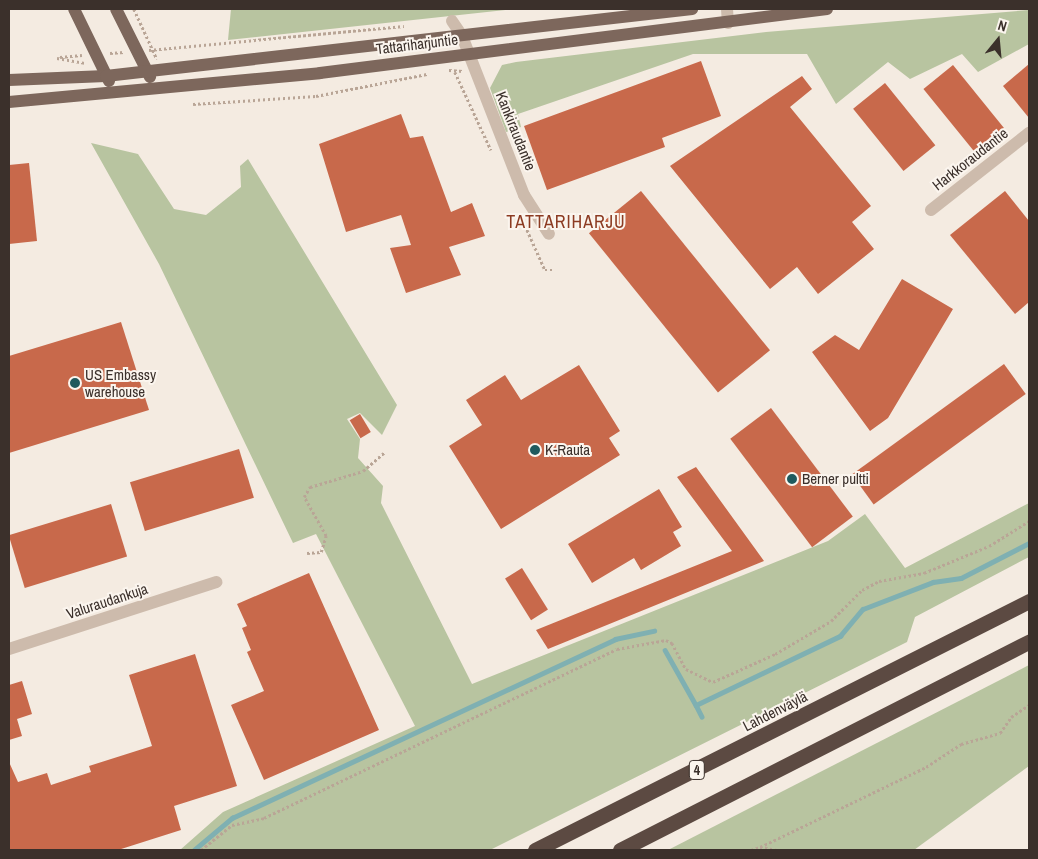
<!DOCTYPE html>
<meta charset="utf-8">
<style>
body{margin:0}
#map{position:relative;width:1038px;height:859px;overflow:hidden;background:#f4ebe1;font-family:"Archivo Narrow",sans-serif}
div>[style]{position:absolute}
.green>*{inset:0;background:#b8c4a0}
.stream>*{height:4.5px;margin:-2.25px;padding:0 2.25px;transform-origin:2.25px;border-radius:2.25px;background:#7fb0b2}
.building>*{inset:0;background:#c8694b;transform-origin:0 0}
.path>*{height:2.5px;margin-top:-1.25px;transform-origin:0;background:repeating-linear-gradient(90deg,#b9a596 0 2.5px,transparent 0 5px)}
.minor>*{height:12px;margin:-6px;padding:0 6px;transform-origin:6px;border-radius:6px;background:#cdbbac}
.major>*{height:12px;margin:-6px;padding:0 6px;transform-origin:6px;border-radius:6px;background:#7d675c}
.highway>*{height:15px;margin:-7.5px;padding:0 7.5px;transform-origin:7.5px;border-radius:7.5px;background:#5c4a42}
.dots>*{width:14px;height:14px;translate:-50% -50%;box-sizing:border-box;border:2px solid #fbf5ee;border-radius:50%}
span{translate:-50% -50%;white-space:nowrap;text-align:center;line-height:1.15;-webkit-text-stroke:4px #fbf5ee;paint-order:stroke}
.shield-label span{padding:1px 4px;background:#fbf5ee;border:1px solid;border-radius:4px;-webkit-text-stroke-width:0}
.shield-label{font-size:14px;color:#3b302b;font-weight:700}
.street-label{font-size:15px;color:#3b302b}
.poi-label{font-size:15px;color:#3b302b}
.left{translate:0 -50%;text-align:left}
.quarter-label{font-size:18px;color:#8c3b22;letter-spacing:1px}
.frame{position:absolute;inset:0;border:10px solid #3b302b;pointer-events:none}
.north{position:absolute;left:973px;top:15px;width:50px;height:50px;-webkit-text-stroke:4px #fbf5ee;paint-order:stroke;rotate:17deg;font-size:14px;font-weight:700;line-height:20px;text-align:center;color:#3b302b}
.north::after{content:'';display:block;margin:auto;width:18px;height:22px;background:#3b302b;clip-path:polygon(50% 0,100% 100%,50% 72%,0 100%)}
</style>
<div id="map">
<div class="green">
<i style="clip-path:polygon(231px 9px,515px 9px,228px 40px)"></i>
<i style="clip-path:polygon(1029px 10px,1029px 44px,978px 72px,962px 54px,910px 79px,888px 62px,836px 104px,807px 54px,693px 54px,518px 114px,521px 127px,506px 132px,490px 88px,502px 65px,516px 62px,766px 32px)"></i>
<i style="clip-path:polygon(91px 143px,138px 154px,174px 209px,206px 215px,241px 187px,240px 166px,248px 159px,397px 405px,382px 435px,360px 413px,347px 419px,360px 439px,358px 458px,383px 486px,381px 503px,472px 684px,828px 541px,865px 514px,905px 568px,1029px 503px,1029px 557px,915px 617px,907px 642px,490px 850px,180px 850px,223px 812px,415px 726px,316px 534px,293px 543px,159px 264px)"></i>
<i style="clip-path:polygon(1029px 665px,1029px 766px,914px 850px,668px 850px)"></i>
</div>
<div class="stream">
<i style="left:665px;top:650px;width:63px;rotate:60.6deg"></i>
<i style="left:696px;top:705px;width:160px;rotate:-25.6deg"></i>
<i style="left:840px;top:636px;width:35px;rotate:-50deg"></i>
<i style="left:863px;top:609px;width:75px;rotate:-21.1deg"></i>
<i style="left:933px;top:582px;width:28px;rotate:-8deg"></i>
<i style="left:961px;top:578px;width:76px;rotate:-27.2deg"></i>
<i style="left:696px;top:705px;width:13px;rotate:63deg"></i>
<i style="left:194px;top:850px;width:50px;rotate:-40.1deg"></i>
<i style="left:232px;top:818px;width:423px;rotate:-25deg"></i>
<i style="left:615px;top:639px;width:40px;rotate:-12deg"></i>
</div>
<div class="building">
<i style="clip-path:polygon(701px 61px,721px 116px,662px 138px,665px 147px,547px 190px,524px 126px)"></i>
<i style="clip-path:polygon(1029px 64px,1029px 118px,1003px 86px)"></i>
<i style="left:953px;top:65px;width:81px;height:38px;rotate:51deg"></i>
<i style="clip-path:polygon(802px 76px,812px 89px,790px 107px,871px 206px,852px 222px,874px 249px,818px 294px,797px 267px,770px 289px,670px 166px)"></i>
<i style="left:885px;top:83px;width:80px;height:41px;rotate:51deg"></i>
<i style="clip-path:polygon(401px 114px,410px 138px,423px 136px,451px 212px,472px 203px,485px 236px,449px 247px,461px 275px,406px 293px,390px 248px,411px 245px,401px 215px,346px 232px,319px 144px)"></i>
<i style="clip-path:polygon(29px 163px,37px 241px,9px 244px,9px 165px)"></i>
<i style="left:641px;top:191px;width:205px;height:67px;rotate:51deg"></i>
<i style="clip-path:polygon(1005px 191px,1029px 221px,1029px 302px,1015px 314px,950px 235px)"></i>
<i style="clip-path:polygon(902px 279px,953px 309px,888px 418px,870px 431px,812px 352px,835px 335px,859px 350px)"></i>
<i style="clip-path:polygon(121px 322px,149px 410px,9px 453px,9px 356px)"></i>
<i style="left:1004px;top:364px;width:37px;height:188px;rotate:54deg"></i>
<i style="clip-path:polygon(579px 365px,620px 431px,609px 438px,620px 455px,501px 529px,449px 446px,482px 425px,466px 400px,505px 375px,521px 400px)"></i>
<i style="left:771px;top:408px;width:136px;height:51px;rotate:53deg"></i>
<i style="left:360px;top:414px;width:21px;height:12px;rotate:59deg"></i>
<i style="left:239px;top:449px;width:51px;height:114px;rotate:73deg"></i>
<i style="clip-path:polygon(696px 467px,764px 561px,548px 649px,536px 630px,732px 551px,677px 477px)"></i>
<i style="clip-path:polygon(659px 489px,682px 527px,673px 532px,681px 546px,641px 570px,634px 558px,592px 583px,568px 544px)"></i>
<i style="left:111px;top:504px;width:55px;height:107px;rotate:73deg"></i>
<i style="left:522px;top:568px;width:49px;height:20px;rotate:58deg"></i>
<i style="clip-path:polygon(309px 573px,379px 730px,264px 780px,231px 705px,264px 691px,247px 652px,251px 650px,242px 628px,247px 626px,237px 604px)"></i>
<i style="clip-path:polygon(195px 654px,237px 786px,174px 806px,181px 830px,118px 850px,9px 850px,9px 762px,18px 782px,47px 773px,51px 785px,91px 772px,89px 766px,152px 746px,129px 675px)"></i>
<i style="clip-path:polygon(22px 681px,32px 714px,17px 719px,22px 736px,9px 740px,9px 685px)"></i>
</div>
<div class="path">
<i style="left:134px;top:9px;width:55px;rotate:65.3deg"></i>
<i style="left:149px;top:50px;width:256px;rotate:-5.4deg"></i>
<i style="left:110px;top:53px;width:14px;rotate:-4deg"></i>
<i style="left:60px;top:57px;width:22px;rotate:-5deg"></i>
<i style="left:57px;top:58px;width:28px;rotate:10deg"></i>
<i style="left:449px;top:70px;width:14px;rotate:4deg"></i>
<i style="left:455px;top:72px;width:86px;rotate:65.2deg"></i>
<i style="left:193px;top:104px;width:123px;rotate:-3.7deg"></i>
<i style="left:316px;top:96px;width:113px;rotate:-11.2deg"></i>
<i style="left:521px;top:216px;width:59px;rotate:66deg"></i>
<i style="left:545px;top:270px;width:7px"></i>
<i style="left:307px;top:553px;width:14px;rotate:-4deg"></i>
<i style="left:321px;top:552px;width:17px;rotate:-73deg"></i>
<i style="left:326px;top:536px;width:45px;rotate:-119.4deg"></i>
<i style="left:304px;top:497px;width:12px;rotate:-59deg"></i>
<i style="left:310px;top:487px;width:55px;rotate:-16.8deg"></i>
<i style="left:363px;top:471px;width:29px;rotate:-41deg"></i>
<i style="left:760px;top:847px;width:184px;rotate:-25.7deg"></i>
<i style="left:926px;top:767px;width:42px;rotate:-33.3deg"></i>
<i style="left:961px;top:744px;width:41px;rotate:-15.8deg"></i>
<i style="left:1000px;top:733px;width:19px;rotate:-55deg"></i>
<i style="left:1011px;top:717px;width:22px;rotate:-34deg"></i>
<i style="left:201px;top:850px;width:40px;rotate:-39deg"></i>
<i style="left:232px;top:825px;width:33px;rotate:-12deg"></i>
<i style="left:264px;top:818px;width:391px;rotate:-25.6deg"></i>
<i style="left:617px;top:649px;width:50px;rotate:-10.4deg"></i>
<i style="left:666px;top:640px;width:7px;rotate:27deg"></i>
<i style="left:672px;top:643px;width:30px;rotate:62deg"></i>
<i style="left:686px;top:669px;width:30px;rotate:26deg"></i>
<i style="left:713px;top:682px;width:68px;rotate:-24.3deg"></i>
<i style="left:775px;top:654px;width:65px;rotate:-30.5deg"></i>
<i style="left:831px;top:621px;width:44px;rotate:-45deg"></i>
<i style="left:862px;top:590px;width:19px;rotate:-28deg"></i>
<i style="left:879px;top:581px;width:46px;rotate:-10.1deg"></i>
<i style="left:924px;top:573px;width:70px;rotate:-22.6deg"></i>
<i style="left:989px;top:546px;width:47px;rotate:-32deg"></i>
<i style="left:751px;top:850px;width:9px;rotate:-18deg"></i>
<i style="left:760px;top:847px;width:17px;rotate:10deg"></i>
</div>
<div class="minor">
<i style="left:727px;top:9px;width:14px;rotate:86deg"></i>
<i style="left:452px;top:21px;width:18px;rotate:56deg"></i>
<i style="left:462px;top:36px;width:171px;rotate:68.7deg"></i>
<i style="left:524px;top:195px;width:46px;rotate:57.3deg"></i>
<i style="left:931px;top:210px;width:125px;rotate:-38.2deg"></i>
<i style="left:9px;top:649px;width:218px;rotate:-17.9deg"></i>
</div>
<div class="major">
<i style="left:74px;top:9px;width:80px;rotate:64.1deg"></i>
<i style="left:116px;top:9px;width:76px;rotate:63.4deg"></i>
<i style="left:9px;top:80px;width:97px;rotate:-2.4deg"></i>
<i style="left:106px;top:76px;width:590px;rotate:-6.52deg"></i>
<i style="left:9px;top:102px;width:312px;rotate:-5.3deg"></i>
<i style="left:320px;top:73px;width:511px;rotate:-7.19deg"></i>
</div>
<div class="highway">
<i style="left:535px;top:850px;width:553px;rotate:-26.75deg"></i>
<i style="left:620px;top:850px;width:459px;rotate:-27deg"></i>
</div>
<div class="dots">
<i style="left:75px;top:383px;background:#1f5a5e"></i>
<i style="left:535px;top:450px;background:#1f5a5e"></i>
<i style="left:792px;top:479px;background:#1f5a5e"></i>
</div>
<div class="shield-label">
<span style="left:697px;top:770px">4</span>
</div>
<div class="street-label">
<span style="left:417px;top:44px;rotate:-7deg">Tattariharjuntie</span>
<span style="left:516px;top:131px;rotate:68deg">Kankiraudantie</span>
<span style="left:970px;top:159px;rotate:-38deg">Harkkoraudantie</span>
<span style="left:107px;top:601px;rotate:-18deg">Valuraudankuja</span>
<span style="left:775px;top:711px;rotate:-27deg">Lahdenväylä</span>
</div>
<div class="poi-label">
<span class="left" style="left:85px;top:383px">US Embassy<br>warehouse</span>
<span class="left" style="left:545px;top:450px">K-Rauta</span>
<span class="left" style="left:802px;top:479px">Berner pultti</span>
</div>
<div class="quarter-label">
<span style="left:566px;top:222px">TATTARIHARJU</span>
</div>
<div class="frame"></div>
<div class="north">N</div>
</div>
